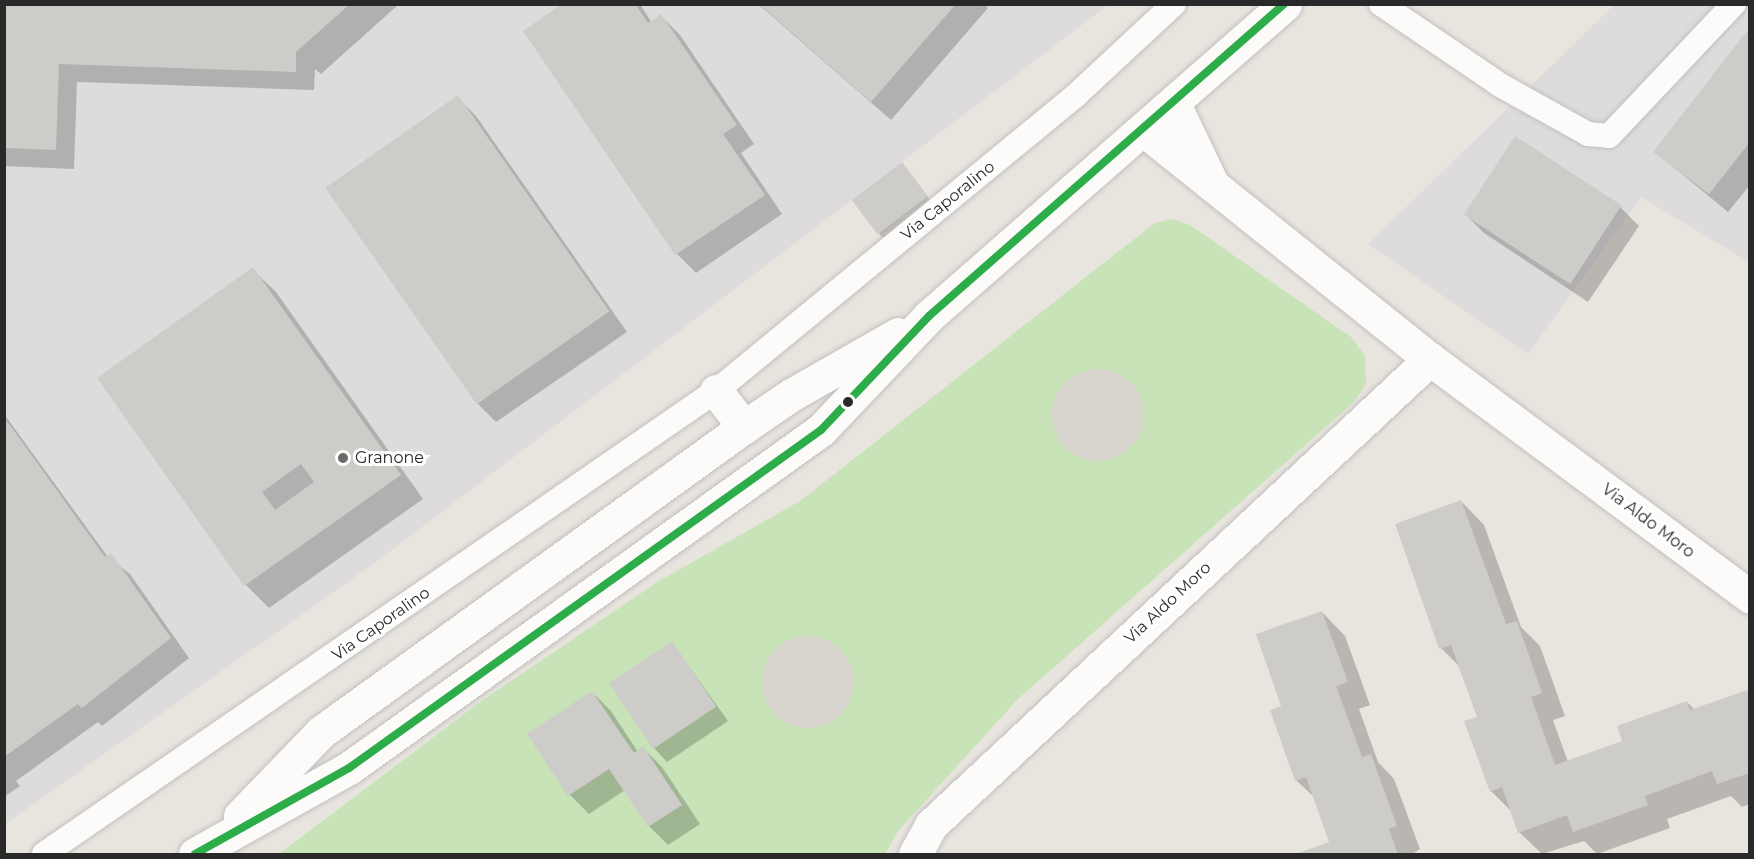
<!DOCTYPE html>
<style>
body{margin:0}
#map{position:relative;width:1754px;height:859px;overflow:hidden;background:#e8e4de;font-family:Montserrat,sans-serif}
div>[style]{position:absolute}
.industrial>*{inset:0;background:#dedbdd}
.green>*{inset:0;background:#c8e3b7}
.plaza>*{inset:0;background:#d8d4ce}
.round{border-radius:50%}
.shadow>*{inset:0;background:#0003}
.building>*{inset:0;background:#ceccc8;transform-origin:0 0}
.roads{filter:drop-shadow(0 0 2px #c1c0c0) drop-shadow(0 0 2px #c1c0c0)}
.lane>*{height:24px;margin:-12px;padding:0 12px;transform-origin:12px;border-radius:12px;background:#fcfbfa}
.street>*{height:33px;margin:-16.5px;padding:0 16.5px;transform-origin:16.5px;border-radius:16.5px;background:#fcfbfa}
.secondary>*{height:33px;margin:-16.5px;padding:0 16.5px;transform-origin:16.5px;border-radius:16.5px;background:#fcfbfa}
.bus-1>*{height:8px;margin:-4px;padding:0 4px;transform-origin:4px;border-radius:4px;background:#2dac4a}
.dots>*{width:16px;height:16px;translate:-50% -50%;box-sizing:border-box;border:3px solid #fff;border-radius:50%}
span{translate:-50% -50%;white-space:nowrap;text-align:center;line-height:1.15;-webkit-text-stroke:6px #fff;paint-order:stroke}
.street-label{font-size:16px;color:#292929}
.poi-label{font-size:16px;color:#292929}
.left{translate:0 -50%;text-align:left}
.frame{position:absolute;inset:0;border:6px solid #292929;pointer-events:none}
</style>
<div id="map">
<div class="industrial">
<i style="clip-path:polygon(5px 5px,1108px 5px,372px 565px,5px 824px)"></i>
<i style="clip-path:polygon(1614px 5px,1749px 5px,1749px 262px,1641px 197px,1528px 354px,1368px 244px)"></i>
</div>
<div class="green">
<i style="clip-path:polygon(evenodd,1173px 219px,1190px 225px,1351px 337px,1365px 356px,1366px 384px,1354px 402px,1018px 699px,898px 831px,885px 854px,279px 854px,480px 702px,659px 581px,800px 501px,1155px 223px,1173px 219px,806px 636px,826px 640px,843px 652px,770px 655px,786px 641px,806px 636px)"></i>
</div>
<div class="plaza">
<i class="round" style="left:1052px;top:369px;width:92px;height:92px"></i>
<i class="round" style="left:762px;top:636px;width:92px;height:92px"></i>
</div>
<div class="shadow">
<i style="clip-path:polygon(4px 4px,399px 4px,321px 74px,315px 69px,314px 90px,77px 82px,74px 169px,4px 166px)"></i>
<i style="clip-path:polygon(565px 4px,640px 4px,652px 23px,661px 16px,680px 35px,754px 144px,741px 153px,782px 214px,696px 273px,677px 254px)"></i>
<i style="clip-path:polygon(758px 4px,984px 4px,988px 8px,891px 120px)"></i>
<i style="clip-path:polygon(1750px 30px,1750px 185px,1728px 212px,1655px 152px)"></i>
<i style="clip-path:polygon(457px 97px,476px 116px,627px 332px,496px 422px,477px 403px,327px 187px)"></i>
<i style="clip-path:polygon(908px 171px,933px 204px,886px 241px,879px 234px)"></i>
<i style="clip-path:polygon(1620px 207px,1639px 226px,1588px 302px,1484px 233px,1465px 214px)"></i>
<i style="clip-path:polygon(252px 269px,276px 292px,423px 499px,269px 608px,246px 585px)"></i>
<i style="clip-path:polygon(4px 414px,108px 557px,130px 574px,189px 658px,102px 726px,98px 722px,16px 781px,20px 786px,4px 797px)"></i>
<i style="clip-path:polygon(1461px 501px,1484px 525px,1521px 627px,1540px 646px,1565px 716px,1553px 720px,1568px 762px,1624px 742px,1687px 702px,1695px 710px,1750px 690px,1750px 804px,1742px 807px,1731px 796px,1667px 819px,1670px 828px,1597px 854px,1584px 841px,1542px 854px,1519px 832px,1512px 812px,1491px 791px,1479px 717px,1461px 668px,1441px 648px)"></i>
<i style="clip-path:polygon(1322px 612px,1345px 636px,1370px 705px,1359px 709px,1378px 762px,1394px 779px,1420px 849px,1412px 854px,1299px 854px,1331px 843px,1316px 799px,1296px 780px,1283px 707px)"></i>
<i style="clip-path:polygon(672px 643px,728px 721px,667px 762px,654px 748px)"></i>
<i style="clip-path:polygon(592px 692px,611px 711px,638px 752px,643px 748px,662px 767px,700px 824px,668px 845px,649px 826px,625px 790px,589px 814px,570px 795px,529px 734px)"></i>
</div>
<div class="building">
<i style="clip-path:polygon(4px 4px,350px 4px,296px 52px,296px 72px,59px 64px,56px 150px,4px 148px)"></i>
<i style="clip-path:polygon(562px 4px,635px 4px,648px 23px,661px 14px,737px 125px,723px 134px,765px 195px,675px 255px,523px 31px)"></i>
<i style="clip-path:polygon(759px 4px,956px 4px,871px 102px)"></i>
<i style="clip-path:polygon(1750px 27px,1750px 142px,1709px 194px,1653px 152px)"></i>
<i style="left:458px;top:95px;width:264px;height:162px;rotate:55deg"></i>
<i style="left:1515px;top:136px;width:127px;height:94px;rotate:33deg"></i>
<i style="left:902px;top:162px;width:43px;height:63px;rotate:53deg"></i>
<i style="clip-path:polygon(evenodd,253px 267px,401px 475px,244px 586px,97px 378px,253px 267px,301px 464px,314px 482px,275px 510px,262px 492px,301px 464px)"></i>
<i style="clip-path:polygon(4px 417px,105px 557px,111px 553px,171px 638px,82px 708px,78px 704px,4px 757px)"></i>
<i style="clip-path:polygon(1461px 500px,1506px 624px,1517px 621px,1542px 693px,1531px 697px,1555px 765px,1622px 741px,1617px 726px,1687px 701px,1690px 710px,1750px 689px,1750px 773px,1717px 784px,1712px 771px,1645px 796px,1648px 805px,1573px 832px,1567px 815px,1518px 833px,1502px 787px,1490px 792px,1464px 721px,1477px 717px,1451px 645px,1439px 649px,1395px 524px)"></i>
<i style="clip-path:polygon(1322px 611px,1348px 682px,1336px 686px,1362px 757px,1371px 754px,1397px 826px,1389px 829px,1398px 854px,1296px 854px,1329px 842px,1306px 777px,1295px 781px,1270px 710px,1281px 706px,1256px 634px)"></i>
<i style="left:672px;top:641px;width:79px;height:76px;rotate:56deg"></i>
<i style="clip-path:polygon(592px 691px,634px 753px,643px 746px,682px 805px,648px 827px,609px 769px,568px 796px,527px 734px)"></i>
</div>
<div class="roads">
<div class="lane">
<i style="left:1381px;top:4px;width:144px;rotate:34.2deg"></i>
<i style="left:1500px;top:85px;width:101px;rotate:29.1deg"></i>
<i style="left:1588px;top:134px;width:21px;rotate:5deg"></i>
<i style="left:1609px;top:136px;width:182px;rotate:-46.6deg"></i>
<i style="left:44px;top:854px;width:816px;rotate:-34.57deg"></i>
<i style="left:716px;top:391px;width:465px;rotate:-39.4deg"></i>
<i style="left:1075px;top:96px;width:135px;rotate:-42.9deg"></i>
</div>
<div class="street">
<i style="left:1174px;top:104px;width:83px;rotate:64.4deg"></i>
<i style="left:1145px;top:131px;width:365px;rotate:38.7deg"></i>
<i style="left:1430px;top:359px;width:399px;rotate:36.6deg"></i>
<i style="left:716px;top:391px;width:46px;rotate:52.1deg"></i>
<i style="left:915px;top:854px;width:33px;rotate:-61deg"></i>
<i style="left:931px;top:825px;width:683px;rotate:-43.04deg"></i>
</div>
<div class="secondary">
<i style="left:240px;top:816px;width:117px;rotate:-46deg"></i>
<i style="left:321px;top:732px;width:521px;rotate:-35.79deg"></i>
<i style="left:744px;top:427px;width:57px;rotate:-34.2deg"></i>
<i style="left:791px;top:395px;width:123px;rotate:-29.7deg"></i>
<i style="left:195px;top:854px;width:176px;rotate:-29.2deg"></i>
<i style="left:349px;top:768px;width:581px;rotate:-35.61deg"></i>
<i style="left:821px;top:430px;width:157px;rotate:-46.5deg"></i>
<i style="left:929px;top:316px;width:473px;rotate:-41.2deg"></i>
</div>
</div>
<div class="bus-1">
<i style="left:195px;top:854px;width:176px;rotate:-29.2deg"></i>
<i style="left:349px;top:768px;width:581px;rotate:-35.61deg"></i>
<i style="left:821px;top:430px;width:157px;rotate:-46.5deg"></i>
<i style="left:929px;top:316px;width:473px;rotate:-41.3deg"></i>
</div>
<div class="dots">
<i style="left:848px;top:402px;background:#292929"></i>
<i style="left:343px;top:458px;background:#6c6a68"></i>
</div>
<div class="street-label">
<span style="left:948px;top:201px;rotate:-39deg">Via Caporalino</span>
<span style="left:1648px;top:521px;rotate:37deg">Via Aldo Moro</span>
<span style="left:1168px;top:603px;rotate:-43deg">Via Aldo Moro</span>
<span style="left:381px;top:624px;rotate:-35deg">Via Caporalino</span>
</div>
<div class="poi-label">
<span class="left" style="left:355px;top:458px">Granone</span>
</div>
<div class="frame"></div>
</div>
